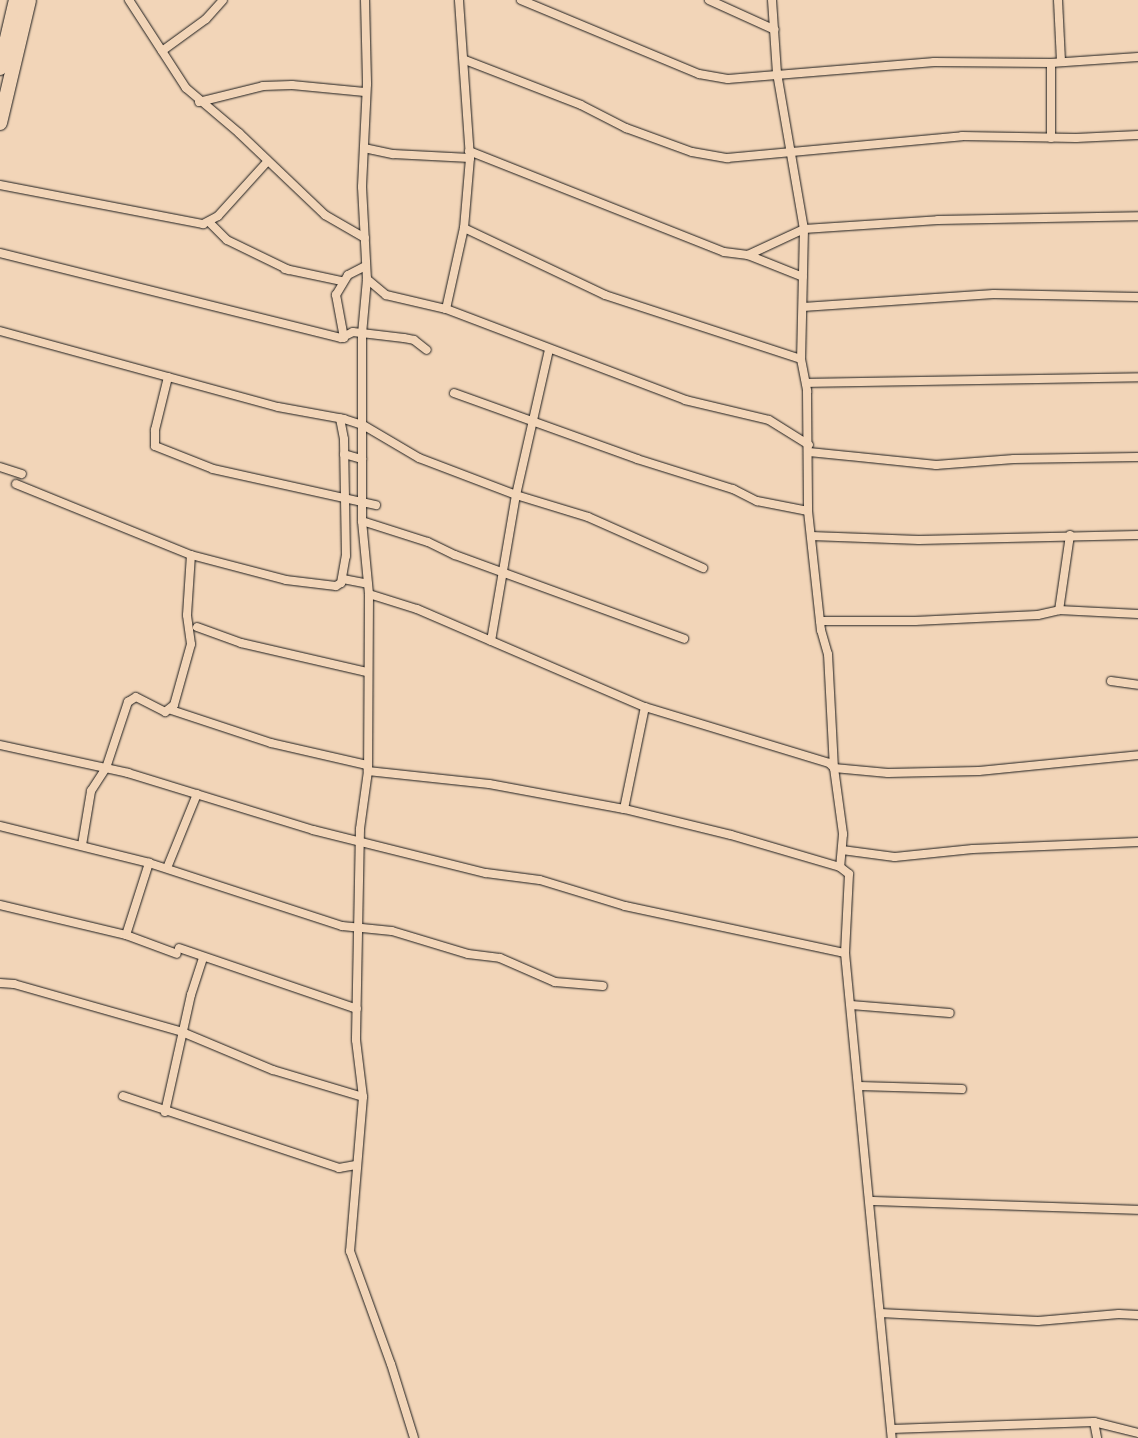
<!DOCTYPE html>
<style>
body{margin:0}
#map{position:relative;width:1138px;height:1438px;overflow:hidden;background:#f2d5b8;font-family:Dekko,sans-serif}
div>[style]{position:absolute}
.roads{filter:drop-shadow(0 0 1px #1c1c1c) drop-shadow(0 0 1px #1c1c1c)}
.street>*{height:8px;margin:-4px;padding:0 4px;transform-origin:4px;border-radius:4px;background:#f2d5b8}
.highway>*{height:14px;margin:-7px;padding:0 7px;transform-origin:7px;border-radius:7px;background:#f2d5b8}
span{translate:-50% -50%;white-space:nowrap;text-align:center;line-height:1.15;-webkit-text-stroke:4px #f2d5b8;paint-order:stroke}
</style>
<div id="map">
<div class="roads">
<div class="street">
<i style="left:129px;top:0;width:105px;rotate:57.1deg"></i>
<i style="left:186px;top:88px;width:70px;rotate:40.3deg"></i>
<i style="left:239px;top:133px;width:119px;rotate:43.6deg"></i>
<i style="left:325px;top:215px;width:46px;rotate:29.9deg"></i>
<i style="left:365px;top:0;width:84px;rotate:88.6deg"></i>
<i style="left:367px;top:84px;width:103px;rotate:92.8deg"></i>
<i style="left:362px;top:187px;width:92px;rotate:86.9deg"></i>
<i style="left:367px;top:279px;width:55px;rotate:95.2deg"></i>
<i style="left:362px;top:334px;width:187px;rotate:90deg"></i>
<i style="left:362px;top:521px;width:73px;rotate:84.5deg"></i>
<i style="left:369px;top:594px;width:177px;rotate:90.3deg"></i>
<i style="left:368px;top:771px;width:59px;rotate:97.9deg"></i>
<i style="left:360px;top:829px;width:211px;rotate:91.1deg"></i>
<i style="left:356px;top:1040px;width:57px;rotate:83deg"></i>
<i style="left:363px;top:1097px;width:155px;rotate:94.8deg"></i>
<i style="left:350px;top:1251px;width:120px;rotate:70.1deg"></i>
<i style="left:391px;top:1364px;width:77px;rotate:72.7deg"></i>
<i style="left:521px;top:0;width:193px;rotate:22.6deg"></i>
<i style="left:699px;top:74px;width:29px;rotate:10deg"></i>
<i style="left:728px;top:79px;width:207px;rotate:-4.7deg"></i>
<i style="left:934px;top:62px;width:117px;rotate:0.5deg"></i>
<i style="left:1051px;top:63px;width:87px;rotate:-3.9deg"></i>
<i style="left:709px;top:0;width:72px;rotate:24.4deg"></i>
<i style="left:772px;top:0;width:73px;rotate:86.1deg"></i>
<i style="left:777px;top:73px;width:158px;rotate:80.2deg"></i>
<i style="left:804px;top:229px;width:130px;rotate:91.3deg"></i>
<i style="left:801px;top:359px;width:33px;rotate:79deg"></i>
<i style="left:807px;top:391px;width:120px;rotate:89.5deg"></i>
<i style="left:808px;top:511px;width:120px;rotate:83.8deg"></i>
<i style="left:821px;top:630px;width:25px;rotate:74deg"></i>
<i style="left:828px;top:654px;width:114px;rotate:87deg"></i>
<i style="left:834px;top:768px;width:67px;rotate:82.2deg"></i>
<i style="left:843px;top:834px;width:33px;rotate:95deg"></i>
<i style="left:1058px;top:0;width:62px;rotate:87.2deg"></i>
<i style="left:162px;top:51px;width:54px;rotate:-36deg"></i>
<i style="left:206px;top:19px;width:25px;rotate:-48deg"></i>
<i style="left:465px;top:60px;width:124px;rotate:21.2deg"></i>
<i style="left:581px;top:105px;width:51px;rotate:27.1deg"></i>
<i style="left:626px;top:128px;width:70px;rotate:20deg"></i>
<i style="left:692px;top:152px;width:36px;rotate:10deg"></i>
<i style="left:727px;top:158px;width:236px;rotate:-5.3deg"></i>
<i style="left:962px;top:136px;width:114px;rotate:1deg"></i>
<i style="left:1076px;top:138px;width:62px;rotate:-2.8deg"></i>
<i style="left:1051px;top:63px;width:75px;rotate:90deg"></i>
<i style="left:199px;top:102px;width:66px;rotate:-14deg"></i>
<i style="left:263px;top:86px;width:29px;rotate:-2deg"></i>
<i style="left:292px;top:85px;width:73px;rotate:5.5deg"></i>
<i style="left:364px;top:148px;width:30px;rotate:12deg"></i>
<i style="left:393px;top:154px;width:77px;rotate:3deg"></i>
<i style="left:469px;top:151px;width:274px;rotate:21.6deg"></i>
<i style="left:724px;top:252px;width:24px;rotate:7deg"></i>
<i style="left:748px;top:255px;width:59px;rotate:21.8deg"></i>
<i style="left:0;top:185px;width:207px;rotate:10.9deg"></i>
<i style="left:203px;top:224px;width:17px;rotate:-28deg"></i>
<i style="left:218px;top:216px;width:73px;rotate:-47.8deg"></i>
<i style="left:210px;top:223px;width:24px;rotate:45deg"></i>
<i style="left:227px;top:240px;width:69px;rotate:25.8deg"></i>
<i style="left:464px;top:228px;width:156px;rotate:25.4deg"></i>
<i style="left:605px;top:295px;width:206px;rotate:18.1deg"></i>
<i style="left:0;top:253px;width:351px;rotate:14deg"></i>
<i style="left:341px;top:338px;width:13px;rotate:-27deg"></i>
<i style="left:353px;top:332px;width:51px;rotate:6.7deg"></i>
<i style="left:404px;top:338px;width:10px;rotate:11deg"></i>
<i style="left:414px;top:340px;width:16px;rotate:38deg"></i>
<i style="left:748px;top:255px;width:62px;rotate:-24.9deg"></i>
<i style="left:804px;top:229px;width:134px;rotate:-3.8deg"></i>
<i style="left:938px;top:220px;width:200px;rotate:-1.1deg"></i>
<i style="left:285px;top:269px;width:57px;rotate:12.1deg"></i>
<i style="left:367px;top:279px;width:25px;rotate:40deg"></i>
<i style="left:386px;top:295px;width:62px;rotate:13.1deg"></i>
<i style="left:446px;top:309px;width:256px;rotate:20.8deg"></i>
<i style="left:685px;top:400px;width:86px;rotate:13.4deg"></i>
<i style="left:769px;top:420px;width:47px;rotate:32deg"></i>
<i style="left:803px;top:307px;width:191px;rotate:-3.9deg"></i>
<i style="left:994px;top:294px;width:144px;rotate:1.2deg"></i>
<i style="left:446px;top:309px;width:83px;rotate:-77.5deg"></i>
<i style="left:464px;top:228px;width:70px;rotate:-85.1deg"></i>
<i style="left:470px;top:158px;width:158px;rotate:-94deg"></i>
<i style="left:0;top:331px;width:288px;rotate:15.3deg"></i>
<i style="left:278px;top:407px;width:67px;rotate:10.3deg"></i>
<i style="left:344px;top:419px;width:20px;rotate:18deg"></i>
<i style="left:363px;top:425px;width:65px;rotate:30.5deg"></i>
<i style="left:419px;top:458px;width:104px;rotate:20.9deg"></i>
<i style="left:516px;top:495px;width:75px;rotate:17deg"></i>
<i style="left:588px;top:517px;width:126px;rotate:23.9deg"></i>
<i style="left:344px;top:338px;width:44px;rotate:-100.5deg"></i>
<i style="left:336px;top:295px;width:23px;rotate:-59deg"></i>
<i style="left:348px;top:275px;width:20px;rotate:-27deg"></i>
<i style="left:168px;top:377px;width:55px;rotate:103.8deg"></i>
<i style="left:155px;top:430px;width:16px;rotate:90deg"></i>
<i style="left:155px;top:446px;width:62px;rotate:21.6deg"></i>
<i style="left:213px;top:469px;width:167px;rotate:12.5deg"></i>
<i style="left:806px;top:383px;width:332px;rotate:-1deg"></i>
<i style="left:454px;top:393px;width:195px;rotate:19.8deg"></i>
<i style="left:637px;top:459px;width:101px;rotate:17.4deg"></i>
<i style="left:733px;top:489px;width:27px;rotate:27deg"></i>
<i style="left:757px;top:501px;width:52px;rotate:11.1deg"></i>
<i style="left:809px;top:452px;width:128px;rotate:5.8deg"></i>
<i style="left:936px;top:465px;width:78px;rotate:-4.4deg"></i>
<i style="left:1014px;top:459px;width:124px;rotate:-0.9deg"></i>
<i style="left:344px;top:454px;width:19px;rotate:16deg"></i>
<i style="left:0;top:467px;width:23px;rotate:18deg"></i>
<i style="left:16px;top:484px;width:189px;rotate:22.1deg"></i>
<i style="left:362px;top:521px;width:69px;rotate:17.7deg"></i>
<i style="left:428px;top:542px;width:30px;rotate:26deg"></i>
<i style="left:455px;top:555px;width:244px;rotate:20.1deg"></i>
<i style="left:1070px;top:535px;width:76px;rotate:98.3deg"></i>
<i style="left:1059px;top:610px;width:79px;rotate:2.9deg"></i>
<i style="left:811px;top:536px;width:108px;rotate:2.1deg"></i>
<i style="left:919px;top:540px;width:219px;rotate:-1.3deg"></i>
<i style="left:343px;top:579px;width:25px;rotate:11deg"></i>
<i style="left:369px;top:594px;width:50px;rotate:17.4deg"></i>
<i style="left:417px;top:609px;width:248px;rotate:23.3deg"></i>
<i style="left:645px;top:707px;width:192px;rotate:16.9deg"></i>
<i style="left:829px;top:763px;width:7px;rotate:45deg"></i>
<i style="left:834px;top:768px;width:54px;rotate:5.3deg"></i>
<i style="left:888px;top:773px;width:91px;rotate:-1.3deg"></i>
<i style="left:979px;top:771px;width:160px;rotate:-5.7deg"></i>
<i style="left:820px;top:621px;width:95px"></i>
<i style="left:915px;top:621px;width:123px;rotate:-2.8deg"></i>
<i style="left:1038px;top:615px;width:22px;rotate:-13deg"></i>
<i style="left:197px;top:627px;width:47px;rotate:20deg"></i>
<i style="left:241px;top:643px;width:129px;rotate:13deg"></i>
<i style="left:491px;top:641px;width:148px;rotate:-80.3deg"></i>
<i style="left:516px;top:495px;width:149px;rotate:-77.2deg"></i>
<i style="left:1111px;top:681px;width:27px;rotate:8deg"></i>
<i style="left:0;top:745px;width:131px;rotate:12.3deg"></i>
<i style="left:128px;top:773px;width:194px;rotate:17.1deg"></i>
<i style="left:313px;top:830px;width:178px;rotate:14deg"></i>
<i style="left:486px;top:873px;width:54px;rotate:7.4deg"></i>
<i style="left:540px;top:880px;width:89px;rotate:17deg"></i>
<i style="left:625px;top:906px;width:225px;rotate:12.1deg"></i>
<i style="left:845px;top:953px;width:79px;rotate:-87.1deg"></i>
<i style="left:849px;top:874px;width:11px;rotate:-142deg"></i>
<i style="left:840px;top:867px;width:114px;rotate:-163.6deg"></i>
<i style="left:731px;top:835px;width:110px;rotate:-166.3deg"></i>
<i style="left:624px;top:809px;width:137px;rotate:-169.5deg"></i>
<i style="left:489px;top:784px;width:122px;rotate:-173.9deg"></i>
<i style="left:368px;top:771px;width:6px;rotate:-99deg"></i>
<i style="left:367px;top:765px;width:98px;rotate:-167.1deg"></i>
<i style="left:271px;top:743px;width:105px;rotate:-161.7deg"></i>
<i style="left:624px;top:809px;width:104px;rotate:-78.4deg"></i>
<i style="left:0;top:826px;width:154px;rotate:13.9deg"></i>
<i style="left:149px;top:863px;width:203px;rotate:18.1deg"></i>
<i style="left:342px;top:926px;width:50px;rotate:5.7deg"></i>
<i style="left:392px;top:931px;width:79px;rotate:16.8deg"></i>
<i style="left:468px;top:954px;width:32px;rotate:7deg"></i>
<i style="left:500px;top:958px;width:60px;rotate:23.6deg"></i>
<i style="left:555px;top:982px;width:48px;rotate:4.8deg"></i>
<i style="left:82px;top:845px;width:55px;rotate:-80.5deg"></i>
<i style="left:91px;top:791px;width:27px;rotate:-57deg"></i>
<i style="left:106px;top:768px;width:70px;rotate:-71.6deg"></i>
<i style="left:128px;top:702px;width:9px;rotate:-32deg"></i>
<i style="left:136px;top:697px;width:33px;rotate:27deg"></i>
<i style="left:165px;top:712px;width:11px;rotate:-38deg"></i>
<i style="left:174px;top:705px;width:63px;rotate:-74.4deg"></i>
<i style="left:191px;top:644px;width:29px;rotate:-98deg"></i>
<i style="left:187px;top:615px;width:60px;rotate:-86.2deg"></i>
<i style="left:191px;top:555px;width:98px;rotate:14.7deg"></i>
<i style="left:286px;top:580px;width:50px;rotate:6.8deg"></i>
<i style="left:336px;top:586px;width:6px;rotate:-31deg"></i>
<i style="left:341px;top:583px;width:27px;rotate:-80deg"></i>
<i style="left:346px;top:556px;width:117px;rotate:-91deg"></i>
<i style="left:344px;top:439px;width:21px;rotate:-101deg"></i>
<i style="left:842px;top:850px;width:53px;rotate:7.5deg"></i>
<i style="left:895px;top:857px;width:78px;rotate:-5.9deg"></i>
<i style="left:973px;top:849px;width:165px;rotate:-2.4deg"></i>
<i style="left:167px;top:868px;width:80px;rotate:-67.9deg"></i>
<i style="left:0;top:905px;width:130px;rotate:13.4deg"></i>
<i style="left:126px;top:935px;width:54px;rotate:20.4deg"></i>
<i style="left:126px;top:935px;width:76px;rotate:-72.3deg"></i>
<i style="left:179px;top:948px;width:188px;rotate:18.9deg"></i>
<i style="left:845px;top:953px;width:487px;rotate:84.5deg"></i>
<i style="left:0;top:983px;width:14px;rotate:4deg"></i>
<i style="left:14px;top:984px;width:175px;rotate:15.9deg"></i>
<i style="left:182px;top:1032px;width:99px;rotate:22.7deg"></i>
<i style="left:273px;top:1070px;width:94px;rotate:16.7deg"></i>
<i style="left:851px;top:1005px;width:99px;rotate:4.6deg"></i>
<i style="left:859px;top:1086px;width:103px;rotate:1.7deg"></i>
<i style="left:123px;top:1096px;width:228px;rotate:18.4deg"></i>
<i style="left:339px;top:1168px;width:17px;rotate:-10deg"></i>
<i style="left:165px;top:1112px;width:120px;rotate:-77.5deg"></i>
<i style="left:191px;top:995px;width:38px;rotate:-72deg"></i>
<i style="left:870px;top:1201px;width:268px;rotate:1.9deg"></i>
<i style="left:880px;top:1313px;width:158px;rotate:2.9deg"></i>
<i style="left:1038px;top:1321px;width:81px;rotate:-4.9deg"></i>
<i style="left:1119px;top:1314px;width:19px;rotate:3deg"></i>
<i style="left:1094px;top:1422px;width:16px;rotate:79deg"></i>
<i style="left:891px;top:1429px;width:203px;rotate:-2deg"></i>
<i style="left:1094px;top:1422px;width:45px;rotate:14deg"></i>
</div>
<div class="highway">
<i style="left:0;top:68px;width:70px;rotate:-76.8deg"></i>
<i style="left:0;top:123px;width:126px;rotate:-76.7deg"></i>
</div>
</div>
</div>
